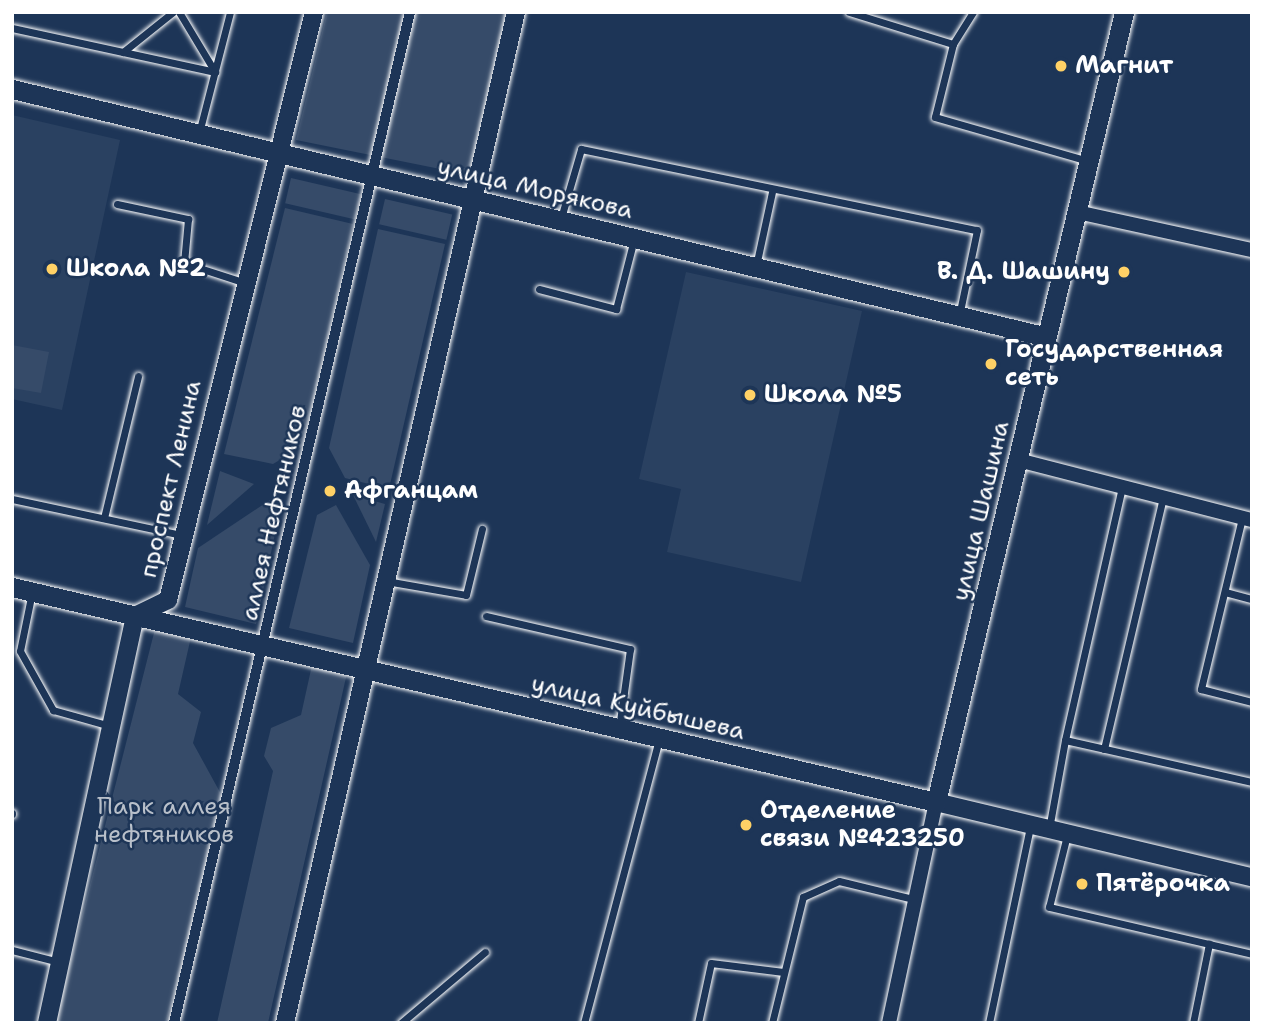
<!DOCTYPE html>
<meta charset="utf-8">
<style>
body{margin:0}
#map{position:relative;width:1264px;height:1035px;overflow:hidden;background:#1d3557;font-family:"Shantell Sans",sans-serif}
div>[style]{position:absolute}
.built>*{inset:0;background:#2a4161}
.green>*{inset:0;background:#364b69;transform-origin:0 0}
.roads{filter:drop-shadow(0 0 2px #fff) drop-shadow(0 0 2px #fff)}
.service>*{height:7px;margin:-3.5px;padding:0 3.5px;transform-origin:3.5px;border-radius:3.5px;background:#1d3557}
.pedestrian>*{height:10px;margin:-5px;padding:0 5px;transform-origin:5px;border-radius:5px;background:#1d3557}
.minor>*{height:14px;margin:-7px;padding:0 7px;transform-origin:7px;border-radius:7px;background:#1d3557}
.tertiary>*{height:18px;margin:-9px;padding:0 9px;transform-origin:9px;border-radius:9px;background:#1d3557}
.secondary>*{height:19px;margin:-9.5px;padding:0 9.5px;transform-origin:9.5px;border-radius:9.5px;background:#1d3557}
.dots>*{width:19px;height:19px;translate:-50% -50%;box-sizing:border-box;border:4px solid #1d3557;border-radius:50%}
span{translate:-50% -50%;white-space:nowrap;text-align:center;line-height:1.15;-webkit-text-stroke:5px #1d3557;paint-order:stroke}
.poi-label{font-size:24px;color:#fff;font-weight:700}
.left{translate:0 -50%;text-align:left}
.right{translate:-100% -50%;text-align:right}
.street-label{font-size:24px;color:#fff}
.park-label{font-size:24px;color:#b9c0ca}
.frame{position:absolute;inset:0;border:14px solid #fff;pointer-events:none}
</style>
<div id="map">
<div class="built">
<i style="clip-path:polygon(12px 115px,120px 140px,62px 410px,12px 399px)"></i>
<i style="clip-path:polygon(686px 272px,862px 311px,801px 582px,667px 552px,681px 489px,639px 479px)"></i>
</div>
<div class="green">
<i style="clip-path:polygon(327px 12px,509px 12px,470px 175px,296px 140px)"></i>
<i style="left:291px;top:178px;width:72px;height:26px;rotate:13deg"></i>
<i style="left:385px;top:199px;width:69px;height:26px;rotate:13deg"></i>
<i style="clip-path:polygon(285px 208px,353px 224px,303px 446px,273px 464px,224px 454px)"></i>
<i style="clip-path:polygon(378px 229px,445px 244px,389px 489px,345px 478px,329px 448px)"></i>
<i style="clip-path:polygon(12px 345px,49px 352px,41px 393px,12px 388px)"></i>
<i style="clip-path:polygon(220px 471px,254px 484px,207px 525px)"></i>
<i style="clip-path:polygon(353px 495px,385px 504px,376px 542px)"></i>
<i style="clip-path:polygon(270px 500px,280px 510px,256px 624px,185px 607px,198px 548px)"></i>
<i style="clip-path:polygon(336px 505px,370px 565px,353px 643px,289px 628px,317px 515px)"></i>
<i style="clip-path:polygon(155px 629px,191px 637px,178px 694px,201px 712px,193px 743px,227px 805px,166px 1023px,55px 1023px)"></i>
<i style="clip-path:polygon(312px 665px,347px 673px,268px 1023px,217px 1023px,273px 771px,264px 756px,271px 728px,301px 715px)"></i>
</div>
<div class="roads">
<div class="service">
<i style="left:179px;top:12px;width:70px;rotate:59deg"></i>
<i style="left:849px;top:12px;width:109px;rotate:17.1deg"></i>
<i style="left:953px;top:44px;width:38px;rotate:-58deg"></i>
<i style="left:12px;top:28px;width:208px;rotate:12.2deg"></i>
<i style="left:953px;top:44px;width:75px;rotate:103.9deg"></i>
<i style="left:935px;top:117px;width:159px;rotate:16deg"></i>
<i style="left:123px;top:52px;width:64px;rotate:-38.7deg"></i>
<i style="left:199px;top:133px;width:125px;rotate:-75.6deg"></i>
<i style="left:117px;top:204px;width:73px;rotate:11.9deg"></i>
<i style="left:188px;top:219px;width:44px;rotate:95.2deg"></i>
<i style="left:184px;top:263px;width:62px;rotate:17.9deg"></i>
<i style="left:561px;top:218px;width:72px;rotate:-73.8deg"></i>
<i style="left:581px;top:149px;width:404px;rotate:11.6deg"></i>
<i style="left:977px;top:230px;width:88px;rotate:101.8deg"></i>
<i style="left:756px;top:266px;width:76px;rotate:-77.8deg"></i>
<i style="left:539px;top:289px;width:80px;rotate:14.6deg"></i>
<i style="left:616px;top:309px;width:72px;rotate:-75.6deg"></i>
<i style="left:12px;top:499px;width:174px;rotate:12deg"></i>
<i style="left:104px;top:518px;width:146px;rotate:-76.5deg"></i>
<i style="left:1242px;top:518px;width:176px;rotate:103.5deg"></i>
<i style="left:1201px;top:689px;width:53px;rotate:14.3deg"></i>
<i style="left:386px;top:581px;width:81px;rotate:9.9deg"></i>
<i style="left:466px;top:595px;width:68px;rotate:-76.4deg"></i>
<i style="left:32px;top:592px;width:60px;rotate:101.5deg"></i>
<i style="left:20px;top:651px;width:68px;rotate:60.8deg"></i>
<i style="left:53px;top:710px;width:59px;rotate:15.7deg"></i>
<i style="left:1225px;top:592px;width:28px;rotate:15deg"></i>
<i style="left:486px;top:616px;width:148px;rotate:12.9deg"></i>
<i style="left:630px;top:649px;width:80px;rotate:97.9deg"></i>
<i style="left:1065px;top:740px;width:259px;rotate:-77.3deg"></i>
<i style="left:1104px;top:749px;width:258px;rotate:-76.8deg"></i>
<i style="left:12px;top:813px;width:1px;rotate:90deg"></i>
<i style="left:1049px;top:829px;width:90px;rotate:-79.8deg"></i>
<i style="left:1065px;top:740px;width:192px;rotate:12.7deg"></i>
<i style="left:1067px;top:835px;width:74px;rotate:104deg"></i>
<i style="left:1049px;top:907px;width:208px;rotate:13deg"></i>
<i style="left:12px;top:950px;width:49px;rotate:14.3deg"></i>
<i style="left:401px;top:1023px;width:110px;rotate:-40.2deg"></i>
<i style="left:584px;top:1023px;width:294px;rotate:-75.2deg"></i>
<i style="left:698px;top:1023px;width:61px;rotate:-77.8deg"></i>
<i style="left:711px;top:963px;width:73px;rotate:7.1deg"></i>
<i style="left:772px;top:1023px;width:130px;rotate:-76.2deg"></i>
<i style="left:803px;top:897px;width:39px;rotate:-24deg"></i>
<i style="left:839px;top:881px;width:80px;rotate:13.7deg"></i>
<i style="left:989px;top:1023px;width:201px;rotate:-78.2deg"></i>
<i style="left:1193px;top:1023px;width:81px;rotate:-78.6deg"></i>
</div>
<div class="pedestrian">
<i style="left:174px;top:1023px;width:1038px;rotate:-76.86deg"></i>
</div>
<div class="minor">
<i style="left:1077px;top:212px;width:179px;rotate:12.3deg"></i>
<i style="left:1018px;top:460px;width:242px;rotate:14.4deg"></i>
<i style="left:889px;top:1023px;width:226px;rotate:-78deg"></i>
</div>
<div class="tertiary">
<i style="left:936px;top:802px;width:325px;rotate:13.4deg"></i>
<i style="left:47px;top:1023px;width:416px;rotate:-77.8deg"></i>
<i style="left:135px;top:616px;width:37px;rotate:-26deg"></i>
<i style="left:168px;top:600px;width:606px;rotate:-76.06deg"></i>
<i style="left:285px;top:1023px;width:1037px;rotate:-77.13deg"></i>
</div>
<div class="secondary">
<i style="left:12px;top:89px;width:1064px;rotate:13.47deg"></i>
<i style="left:12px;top:587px;width:949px;rotate:13.1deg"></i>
<i style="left:936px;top:802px;width:812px;rotate:-76.61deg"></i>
</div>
</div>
<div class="dots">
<i style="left:1061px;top:66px;background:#ffd166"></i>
<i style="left:52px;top:269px;background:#ffd166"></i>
<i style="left:1124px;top:272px;background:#ffd166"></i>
<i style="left:991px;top:364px;background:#ffd166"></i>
<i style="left:750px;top:395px;background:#ffd166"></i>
<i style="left:330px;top:491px;background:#ffd166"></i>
<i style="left:746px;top:825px;background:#ffd166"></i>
<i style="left:1082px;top:884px;background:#ffd166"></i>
</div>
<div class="poi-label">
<span class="left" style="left:1075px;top:66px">Магнит</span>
<span class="left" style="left:66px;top:269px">Школа №2</span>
<span class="right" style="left:1110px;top:272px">В. Д. Шашину</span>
<span class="left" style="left:1005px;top:364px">Государственная<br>сеть</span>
<span class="left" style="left:764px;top:395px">Школа №5</span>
<span class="left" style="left:344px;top:491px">Афганцам</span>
<span class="left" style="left:760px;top:825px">Отделение<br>связи №423250</span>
<span class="left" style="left:1096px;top:884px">Пятёрочка</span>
</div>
<div class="street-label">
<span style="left:535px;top:189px;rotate:13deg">улица Морякова</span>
<span style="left:171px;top:479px;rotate:-77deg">проспект Ленина</span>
<span style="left:981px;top:511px;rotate:-77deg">улица Шашина</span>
<span style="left:274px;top:513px;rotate:-77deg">аллея Нефтяников</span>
<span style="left:638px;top:708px;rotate:13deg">улица Куйбышева</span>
</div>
<div class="park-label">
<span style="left:164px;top:821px">Парк аллея<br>нефтяников</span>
</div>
<div class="frame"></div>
</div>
